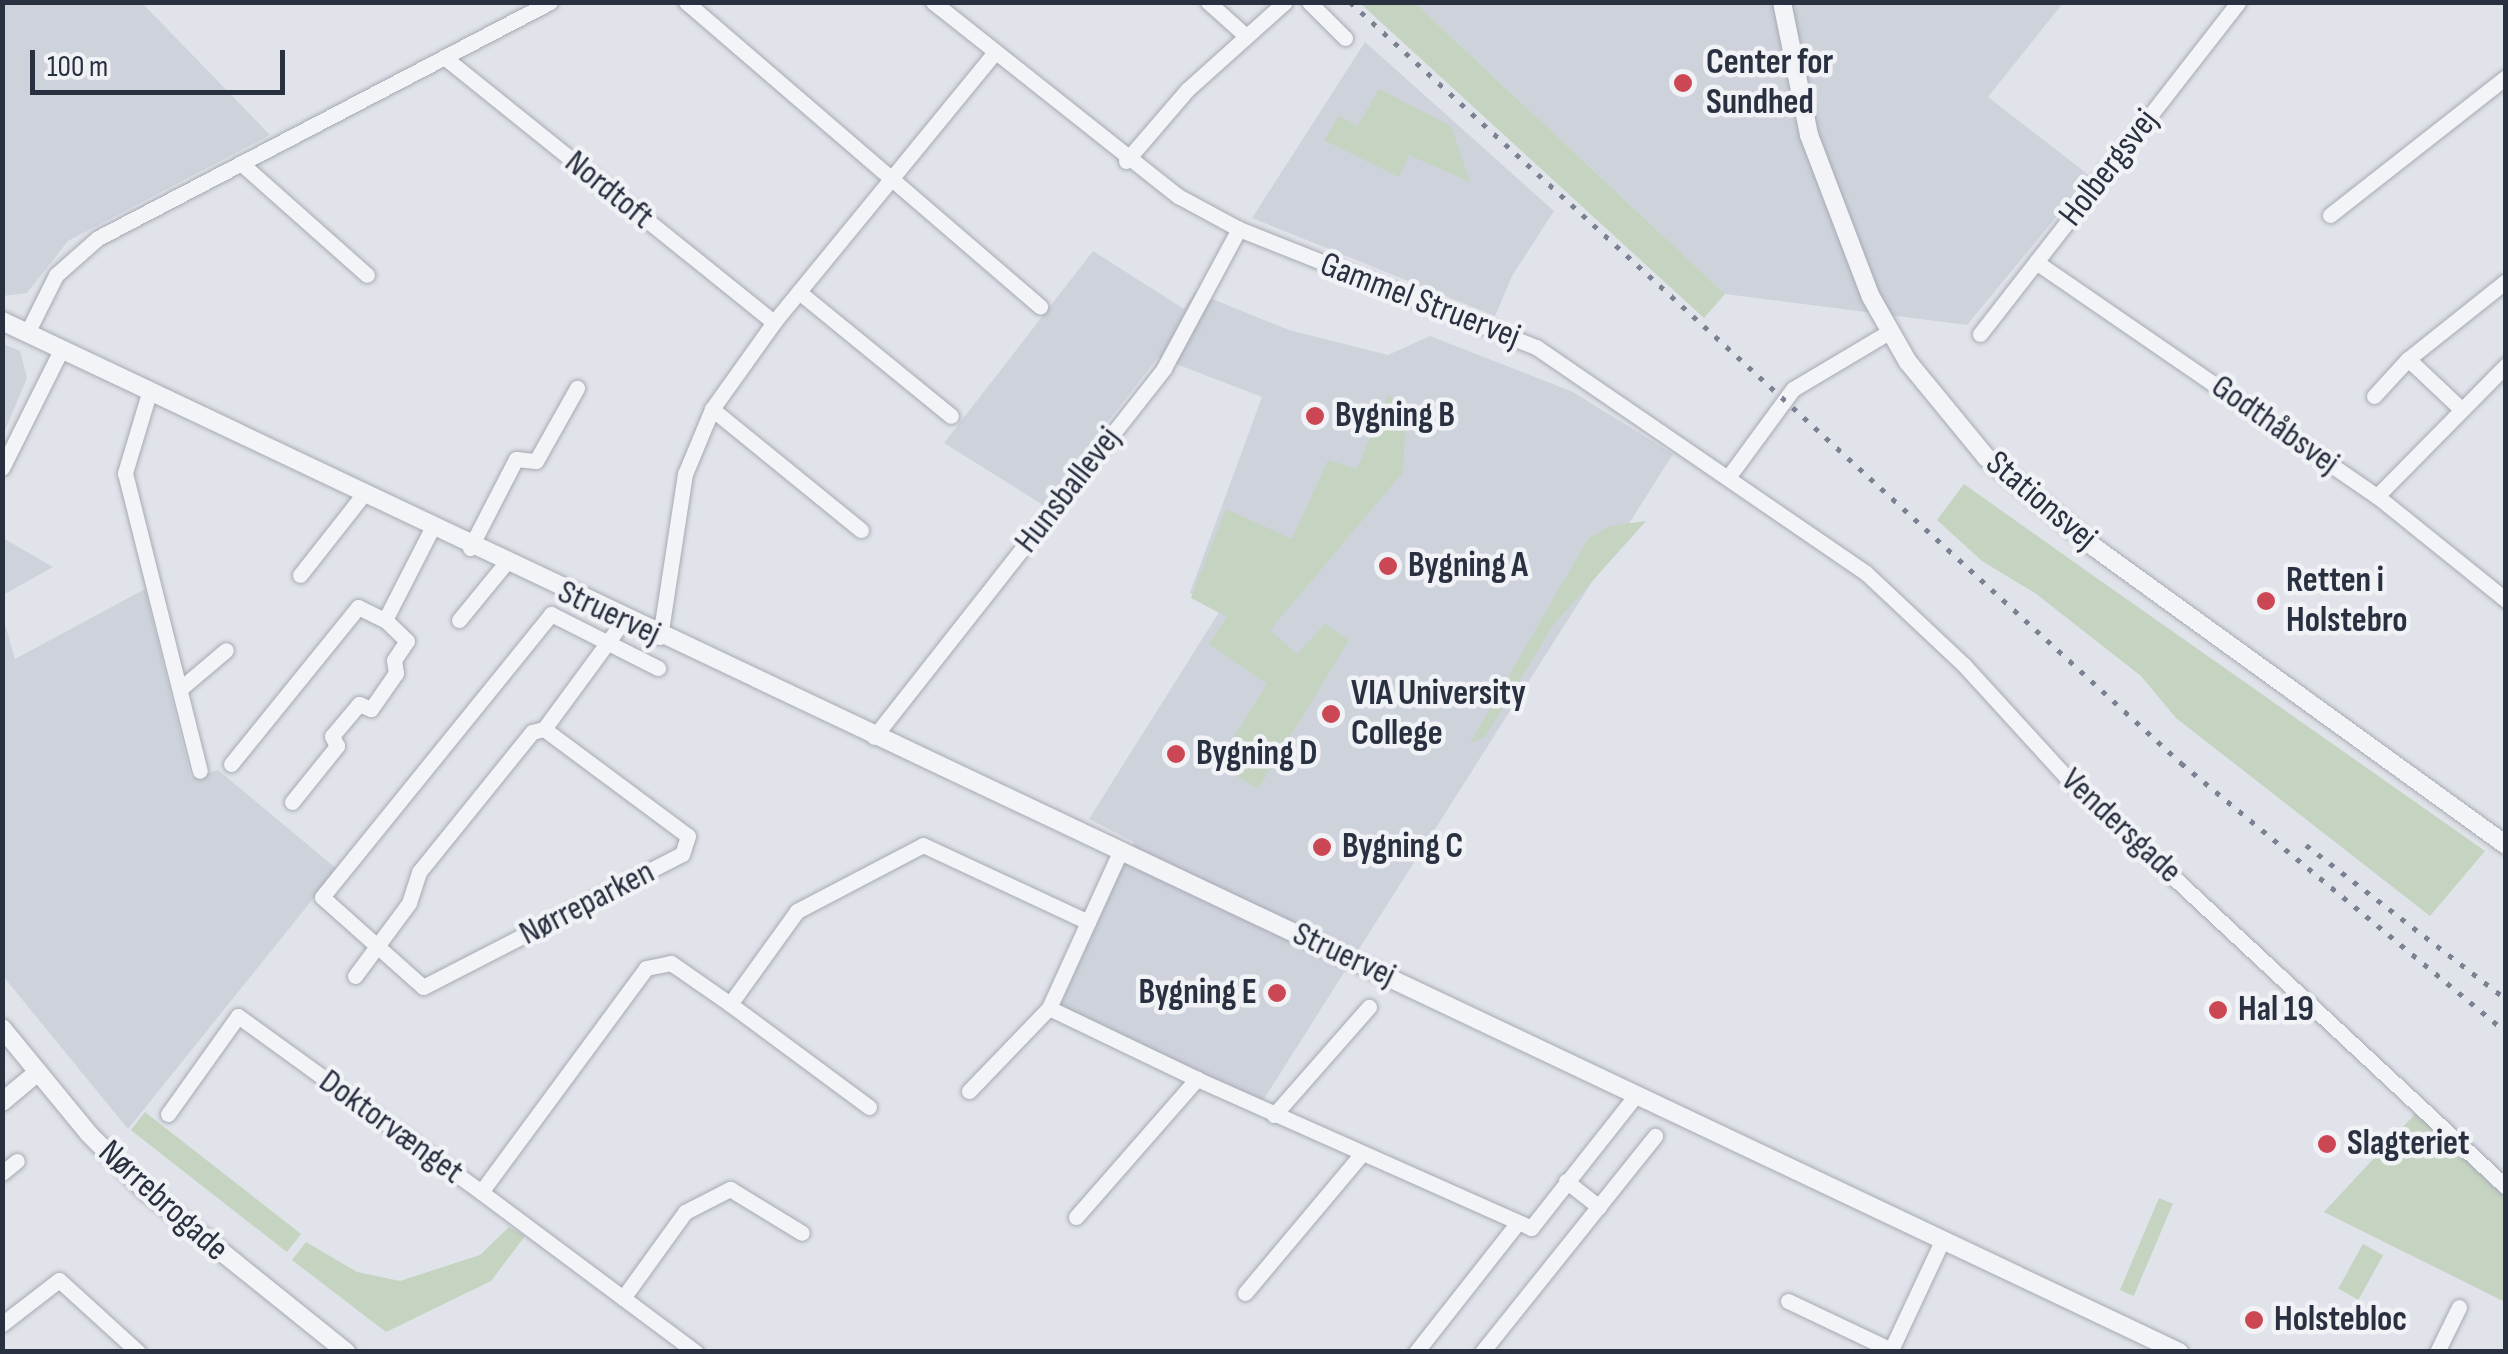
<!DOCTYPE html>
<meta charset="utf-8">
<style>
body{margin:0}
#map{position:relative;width:2508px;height:1354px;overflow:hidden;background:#e0e3e9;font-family:"Sofia Sans Condensed",sans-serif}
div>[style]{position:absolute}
.built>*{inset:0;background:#ced2db}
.green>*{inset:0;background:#c5d3c1;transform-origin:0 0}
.roads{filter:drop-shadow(0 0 2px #a5aab3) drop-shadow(0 0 2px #a5aab3)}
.minor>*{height:15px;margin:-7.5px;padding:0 7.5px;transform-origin:7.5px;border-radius:7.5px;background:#f3f4f7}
.tertiary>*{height:18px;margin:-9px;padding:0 9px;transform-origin:9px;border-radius:9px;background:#f3f4f7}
.rail>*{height:5px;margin-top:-2.5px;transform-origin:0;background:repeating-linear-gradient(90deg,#7a8292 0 5px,transparent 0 15px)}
.dots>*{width:28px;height:28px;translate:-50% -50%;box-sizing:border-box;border:5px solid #f0f2f6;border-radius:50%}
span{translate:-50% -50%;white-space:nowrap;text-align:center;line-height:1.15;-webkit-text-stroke:9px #f0f2f6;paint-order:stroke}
.poi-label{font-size:35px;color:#293040;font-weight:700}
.left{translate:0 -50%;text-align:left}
.right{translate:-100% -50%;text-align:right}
.street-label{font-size:35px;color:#293040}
.frame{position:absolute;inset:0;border:5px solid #293040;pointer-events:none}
.scale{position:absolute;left:30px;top:50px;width:255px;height:45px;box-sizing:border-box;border:5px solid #293040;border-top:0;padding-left:12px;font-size:30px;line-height:35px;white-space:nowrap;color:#293040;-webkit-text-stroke:8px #f0f2f6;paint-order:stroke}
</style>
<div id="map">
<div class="built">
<i style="clip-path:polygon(3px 2px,142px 3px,270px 135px,68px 241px,27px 293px,3px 296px)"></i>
<i style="clip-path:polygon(1415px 3px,2063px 3px,1988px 97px,2090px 176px,1967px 325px,1725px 294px)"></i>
<i style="clip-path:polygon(1365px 42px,1554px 211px,1512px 276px,1495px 316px,1252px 218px)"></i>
<i style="clip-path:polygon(1093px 251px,1184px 309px,1195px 292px,1289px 330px,1388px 355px,1430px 336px,1573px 392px,1673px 454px,1262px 1102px,1060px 1006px,1134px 842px,1089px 819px,1221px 609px,1190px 593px,1262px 397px,1158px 357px,1043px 505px,944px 443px)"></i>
<i style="clip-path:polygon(3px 344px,20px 351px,27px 378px,3px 435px)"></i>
<i style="clip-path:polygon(3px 538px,53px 567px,3px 595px)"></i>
<i style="clip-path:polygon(145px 589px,191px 778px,218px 770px,337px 869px,128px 1129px,3px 976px,2px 614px,15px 659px)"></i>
</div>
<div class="green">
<i style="clip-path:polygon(1360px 3px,1415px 3px,1725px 294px,1704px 318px)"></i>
<i style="clip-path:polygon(1379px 89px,1451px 126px,1470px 182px,1409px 155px,1399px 177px,1324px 140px,1339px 116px,1358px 126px)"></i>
<i style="clip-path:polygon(1388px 395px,1406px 409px,1403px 472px,1270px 630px,1297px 654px,1325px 624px,1349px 640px,1258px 789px,1217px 764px,1267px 684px,1209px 644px,1227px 617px,1191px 598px,1226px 509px,1292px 539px,1328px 460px,1357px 469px)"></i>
<i style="clip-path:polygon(1964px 484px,2088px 572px,2485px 851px,2430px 916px,2176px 718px,2141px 676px,2035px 593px,1982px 561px,1937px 520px)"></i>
<i style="clip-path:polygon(1646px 521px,1554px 624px,1485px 737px,1470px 743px,1588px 539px,1610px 526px)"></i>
<i style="left:145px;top:1112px;width:198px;height:23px;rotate:38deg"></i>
<i style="clip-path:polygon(2416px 1113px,2505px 1197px,2505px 1302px,2324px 1212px)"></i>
<i style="left:2159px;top:1198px;width:15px;height:100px;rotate:23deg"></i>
<i style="clip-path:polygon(509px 1227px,525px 1236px,491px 1281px,386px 1332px,292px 1260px,306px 1242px,357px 1272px,400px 1281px,480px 1255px)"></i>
<i style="left:2363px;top:1244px;width:23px;height:51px;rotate:29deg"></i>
</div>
<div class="roads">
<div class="minor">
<i style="left:686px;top:2px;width:467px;rotate:40.7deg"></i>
<i style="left:933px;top:2px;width:313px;rotate:38.4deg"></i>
<i style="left:1178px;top:196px;width:69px;rotate:28.4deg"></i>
<i style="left:1239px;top:229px;width:320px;rotate:21.7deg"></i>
<i style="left:1536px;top:347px;width:400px;rotate:34.4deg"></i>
<i style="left:1866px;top:573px;width:134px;rotate:43.2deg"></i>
<i style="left:1964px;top:665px;width:156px;rotate:47.6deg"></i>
<i style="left:2069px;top:780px;width:597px;rotate:42.96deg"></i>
<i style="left:1208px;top:2px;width:51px;rotate:41.8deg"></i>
<i style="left:1309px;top:2px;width:51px;rotate:45deg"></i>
<i style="left:444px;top:57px;width:423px;rotate:38.8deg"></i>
<i style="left:1126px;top:161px;width:95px;rotate:-49.3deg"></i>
<i style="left:1188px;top:89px;width:130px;rotate:-41.9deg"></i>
<i style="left:242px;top:164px;width:167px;rotate:41.6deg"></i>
<i style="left:2330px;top:215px;width:224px;rotate:-38.1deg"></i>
<i style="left:2036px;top:262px;width:414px;rotate:34.5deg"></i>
<i style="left:2377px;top:496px;width:166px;rotate:38.9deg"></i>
<i style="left:799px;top:292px;width:196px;rotate:39.2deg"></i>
<i style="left:27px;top:333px;width:65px;rotate:-63.4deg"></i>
<i style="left:56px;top:275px;width:56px;rotate:-41.4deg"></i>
<i style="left:98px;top:238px;width:510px;rotate:-27.57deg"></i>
<i style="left:1980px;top:334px;width:420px;rotate:-52.1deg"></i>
<i style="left:2408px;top:359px;width:71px;rotate:43.3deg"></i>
<i style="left:149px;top:393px;width:84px;rotate:106.7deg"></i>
<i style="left:125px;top:473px;width:307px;rotate:75.9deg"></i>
<i style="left:2374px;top:396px;width:50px;rotate:-47.4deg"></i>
<i style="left:2408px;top:359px;width:125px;rotate:-38.5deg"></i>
<i style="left:712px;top:409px;width:192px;rotate:39.1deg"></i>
<i style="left:2px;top:468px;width:132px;rotate:-63.4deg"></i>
<i style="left:1729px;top:476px;width:108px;rotate:-53.7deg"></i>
<i style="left:1793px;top:389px;width:112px;rotate:-30.7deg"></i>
<i style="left:2377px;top:496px;width:184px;rotate:-45.4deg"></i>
<i style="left:470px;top:548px;width:100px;rotate:-62.7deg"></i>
<i style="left:516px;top:459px;width:20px;rotate:6deg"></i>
<i style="left:536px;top:461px;width:84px;rotate:-60.7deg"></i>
<i style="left:300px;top:575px;width:102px;rotate:-51.8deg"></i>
<i style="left:459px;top:620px;width:72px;rotate:-50.6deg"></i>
<i style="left:660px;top:637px;width:165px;rotate:-81.3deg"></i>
<i style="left:685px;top:474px;width:70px;rotate:-67.4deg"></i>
<i style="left:712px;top:409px;width:107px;rotate:-54.5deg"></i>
<i style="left:774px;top:322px;width:348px;rotate:-50.7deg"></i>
<i style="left:180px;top:689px;width:60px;rotate:-40.3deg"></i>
<i style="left:544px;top:729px;width:179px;rotate:36.6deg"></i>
<i style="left:688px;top:836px;width:19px;rotate:108deg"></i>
<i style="left:682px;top:854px;width:291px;rotate:152.8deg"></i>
<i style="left:423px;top:987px;width:135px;rotate:-138.3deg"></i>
<i style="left:322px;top:897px;width:364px;rotate:-51deg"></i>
<i style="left:551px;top:614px;width:120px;rotate:26.8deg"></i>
<i style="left:874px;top:737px;width:469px;rotate:-51.8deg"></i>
<i style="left:1164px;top:368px;width:158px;rotate:-61.7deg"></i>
<i style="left:231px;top:764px;width:202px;rotate:-51deg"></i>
<i style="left:358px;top:607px;width:30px;rotate:26deg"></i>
<i style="left:292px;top:802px;width:72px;rotate:-51.2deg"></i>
<i style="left:337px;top:746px;width:11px;rotate:-117deg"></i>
<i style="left:332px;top:736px;width:42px;rotate:-49.8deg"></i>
<i style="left:359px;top:704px;width:13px;rotate:23deg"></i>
<i style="left:371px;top:709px;width:44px;rotate:-55.2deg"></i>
<i style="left:396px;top:673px;width:13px;rotate:-99deg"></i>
<i style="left:394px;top:660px;width:23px;rotate:-56deg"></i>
<i style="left:407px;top:641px;width:30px;rotate:-136deg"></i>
<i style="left:385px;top:620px;width:103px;rotate:-62.9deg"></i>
<i style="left:1120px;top:852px;width:171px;rotate:114.5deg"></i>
<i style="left:1049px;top:1008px;width:164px;rotate:25.6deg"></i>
<i style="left:1197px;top:1079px;width:366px;rotate:24deg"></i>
<i style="left:1531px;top:1228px;width:169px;rotate:-51.7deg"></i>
<i style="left:355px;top:976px;width:91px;rotate:-53.5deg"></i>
<i style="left:409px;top:903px;width:33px;rotate:-72deg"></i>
<i style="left:419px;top:872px;width:180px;rotate:-51.1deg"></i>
<i style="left:532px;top:732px;width:12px;rotate:-14deg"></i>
<i style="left:544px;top:729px;width:135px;rotate:-53.7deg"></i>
<i style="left:969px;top:1091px;width:115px;rotate:-46.1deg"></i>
<i style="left:869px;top:1107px;width:173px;rotate:-143.5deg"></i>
<i style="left:730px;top:1004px;width:115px;rotate:-54.2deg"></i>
<i style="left:797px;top:911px;width:142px;rotate:-27.6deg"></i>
<i style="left:923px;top:845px;width:182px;rotate:25deg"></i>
<i style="left:168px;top:1114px;width:120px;rotate:-54.5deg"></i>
<i style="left:238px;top:1016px;width:300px;rotate:35.9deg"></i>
<i style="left:481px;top:1192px;width:278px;rotate:-53.6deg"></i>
<i style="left:646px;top:968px;width:25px;rotate:-11deg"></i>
<i style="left:671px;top:963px;width:72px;rotate:34.8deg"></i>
<i style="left:1274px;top:1115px;width:144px;rotate:-48.7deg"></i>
<i style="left:2px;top:1173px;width:19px;rotate:-39deg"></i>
<i style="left:1566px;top:1181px;width:42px;rotate:38.2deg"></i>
<i style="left:481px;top:1192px;width:268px;rotate:36.7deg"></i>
<i style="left:1076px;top:1217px;width:184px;rotate:-48.8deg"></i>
<i style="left:1245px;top:1293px;width:180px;rotate:-50deg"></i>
<i style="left:623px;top:1298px;width:106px;rotate:-54.2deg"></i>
<i style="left:685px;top:1212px;width:51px;rotate:-27.1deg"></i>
<i style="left:730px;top:1189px;width:84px;rotate:31.4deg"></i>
<i style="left:1788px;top:1301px;width:114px;rotate:25.4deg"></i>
<i style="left:2px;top:1324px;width:72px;rotate:-37.7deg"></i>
<i style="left:59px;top:1280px;width:107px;rotate:42.3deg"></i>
<i style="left:1416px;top:1352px;width:162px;rotate:-51.8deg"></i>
<i style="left:1482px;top:1352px;width:277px;rotate:-51.3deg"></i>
<i style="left:1890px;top:1352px;width:123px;rotate:-64.9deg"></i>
<i style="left:2437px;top:1352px;width:50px;rotate:-63.9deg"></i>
</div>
<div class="tertiary">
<i style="left:1782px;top:2px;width:136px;rotate:78.5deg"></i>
<i style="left:1809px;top:135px;width:173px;rotate:69.1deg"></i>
<i style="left:1871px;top:297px;width:75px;rotate:60.4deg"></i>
<i style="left:1908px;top:362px;width:123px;rotate:50.6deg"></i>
<i style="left:1986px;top:457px;width:141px;rotate:39.8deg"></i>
<i style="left:2094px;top:547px;width:508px;rotate:35.88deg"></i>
<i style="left:2px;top:321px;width:2409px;rotate:25.34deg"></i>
<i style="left:2px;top:1028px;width:137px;rotate:50.6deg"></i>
<i style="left:89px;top:1134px;width:81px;rotate:45deg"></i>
<i style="left:146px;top:1191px;width:257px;rotate:38.8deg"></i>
<i style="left:2px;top:1102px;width:47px;rotate:-39.8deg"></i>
</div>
</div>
<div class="rail">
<i style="left:1350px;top:2px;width:1127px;rotate:42.48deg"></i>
<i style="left:2181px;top:763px;width:422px;rotate:39.6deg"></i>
<i style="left:2306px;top:845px;width:252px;rotate:37.6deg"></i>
</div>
<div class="dots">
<i style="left:1683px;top:83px;background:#cc4754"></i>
<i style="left:1315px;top:416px;background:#cc4754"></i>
<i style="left:1388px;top:566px;background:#cc4754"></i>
<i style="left:2266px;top:601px;background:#cc4754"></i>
<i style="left:1331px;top:714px;background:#cc4754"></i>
<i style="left:1176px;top:754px;background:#cc4754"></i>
<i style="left:1322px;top:847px;background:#cc4754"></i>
<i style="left:1277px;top:993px;background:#cc4754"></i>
<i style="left:2218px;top:1010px;background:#cc4754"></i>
<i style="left:2327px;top:1144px;background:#cc4754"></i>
<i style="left:2254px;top:1320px;background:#cc4754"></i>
</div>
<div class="poi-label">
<span class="left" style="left:1706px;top:83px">Center for<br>Sundhed</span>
<span class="left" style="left:1335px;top:416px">Bygning B</span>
<span class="left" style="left:1408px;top:566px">Bygning A</span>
<span class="left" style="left:2286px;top:601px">Retten i<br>Holstebro</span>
<span class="left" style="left:1351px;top:714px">VIA University<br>College</span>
<span class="left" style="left:1196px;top:754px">Bygning D</span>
<span class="left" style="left:1342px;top:847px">Bygning C</span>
<span class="right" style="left:1257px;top:993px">Bygning E</span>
<span class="left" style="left:2238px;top:1010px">Hal 19</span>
<span class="left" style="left:2347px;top:1144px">Slagteriet</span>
<span class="left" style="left:2274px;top:1320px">Holstebloc</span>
</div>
<div class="street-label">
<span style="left:2109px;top:168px;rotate:-52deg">Holbergsvej</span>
<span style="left:609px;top:190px;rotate:39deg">Nordtoft</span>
<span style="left:1420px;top:301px;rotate:21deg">Gammel Struervej</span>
<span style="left:2275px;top:425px;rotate:35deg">Godthåbsvej</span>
<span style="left:1068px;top:490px;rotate:-52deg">Hunsballevej</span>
<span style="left:2041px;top:501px;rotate:40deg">Stationsvej</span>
<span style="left:609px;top:613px;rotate:25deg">Struervej</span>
<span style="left:2121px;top:826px;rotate:43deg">Vendersgade</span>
<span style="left:587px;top:903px;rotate:-27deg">Nørreparken</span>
<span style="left:1344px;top:955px;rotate:25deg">Struervej</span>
<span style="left:391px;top:1127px;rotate:36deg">Doktorvænget</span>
<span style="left:163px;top:1201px;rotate:42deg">Nørrebrogade</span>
</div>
<div class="frame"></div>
<div class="scale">100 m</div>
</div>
